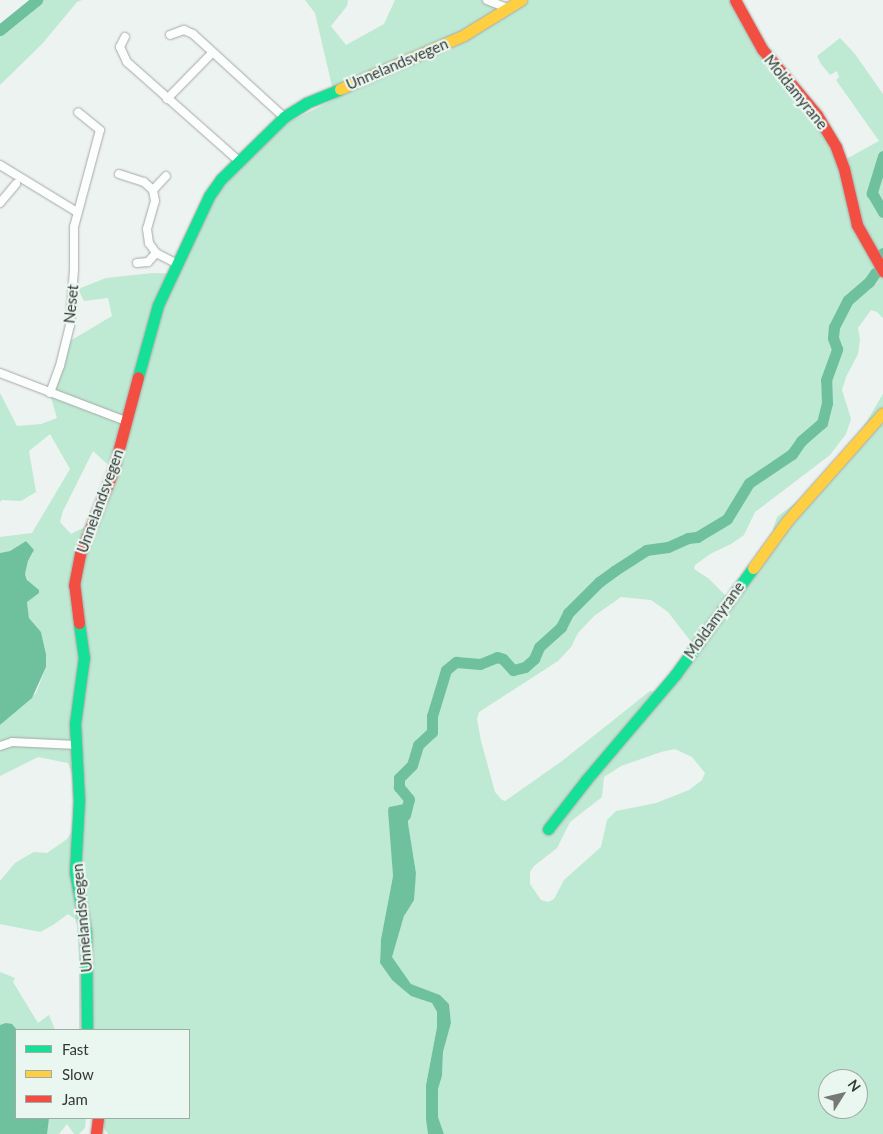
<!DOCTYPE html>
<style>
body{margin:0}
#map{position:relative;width:883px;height:1134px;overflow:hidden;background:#edf3f0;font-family:Lato,sans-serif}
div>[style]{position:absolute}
.green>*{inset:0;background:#bee9d3}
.water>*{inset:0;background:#6fc19e}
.river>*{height:11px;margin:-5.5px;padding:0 5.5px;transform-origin:5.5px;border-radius:5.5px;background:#6fc19e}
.roads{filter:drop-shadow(0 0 1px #a5a9a7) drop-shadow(0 0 1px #a5a9a7)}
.street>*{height:8px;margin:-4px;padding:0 4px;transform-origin:4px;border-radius:4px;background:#fcfdfd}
.fast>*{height:11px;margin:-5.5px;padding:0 5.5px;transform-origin:5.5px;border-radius:5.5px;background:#16e098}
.slow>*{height:11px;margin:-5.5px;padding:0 5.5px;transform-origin:5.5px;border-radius:5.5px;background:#ffcf43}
.jam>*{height:11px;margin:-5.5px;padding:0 5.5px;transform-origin:5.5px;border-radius:5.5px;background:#f24e42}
span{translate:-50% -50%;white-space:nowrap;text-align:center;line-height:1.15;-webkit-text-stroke:4.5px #eaf6f0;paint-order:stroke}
.street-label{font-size:15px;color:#333835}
.legend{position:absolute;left:15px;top:1029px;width:175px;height:90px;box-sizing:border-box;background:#eaf6f0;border:1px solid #a1aaa5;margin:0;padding:6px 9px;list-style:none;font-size:15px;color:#333835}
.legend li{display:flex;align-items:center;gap:10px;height:25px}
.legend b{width:25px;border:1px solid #a1aaa5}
.north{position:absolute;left:818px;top:1069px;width:50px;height:50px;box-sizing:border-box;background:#eaf6f0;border:1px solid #a1aaa5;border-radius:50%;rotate:54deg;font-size:14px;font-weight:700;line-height:20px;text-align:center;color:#333835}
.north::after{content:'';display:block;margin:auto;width:18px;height:22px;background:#747976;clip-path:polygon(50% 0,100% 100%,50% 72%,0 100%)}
</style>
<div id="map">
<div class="green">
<i style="clip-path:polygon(29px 0,82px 0,77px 2px,42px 44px,0 85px,0 24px)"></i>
<i style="clip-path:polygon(evenodd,305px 0,348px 0,347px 6px,331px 26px,346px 45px,384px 24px,395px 0,484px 0,504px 9px,524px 0,729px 0,766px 65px,816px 121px,839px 163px,879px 141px,836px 80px,839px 77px,837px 71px,830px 75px,821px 64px,817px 56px,840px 38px,855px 54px,883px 94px,883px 318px,877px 312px,871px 310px,858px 328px,860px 339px,858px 354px,846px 377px,842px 390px,851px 419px,846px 434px,830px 455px,755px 512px,744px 535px,731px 544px,710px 554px,695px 565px,694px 569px,708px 578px,726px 596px,733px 601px,737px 600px,773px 547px,773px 529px,777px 517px,808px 493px,858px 436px,883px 394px,883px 1134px,444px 1134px,438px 1117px,438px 1089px,442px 1076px,443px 1052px,451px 1023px,449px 1004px,440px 995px,411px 984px,391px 957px,414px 886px,416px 873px,408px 823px,408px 810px,411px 807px,409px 803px,389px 807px,393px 876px,381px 939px,380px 963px,392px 980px,432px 1003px,437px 1012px,437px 1027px,426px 1085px,428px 1134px,108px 1134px,103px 1127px,99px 1118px,189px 1118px,189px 1030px,79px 1030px,79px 958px,77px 925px,75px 919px,68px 914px,53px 925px,40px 932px,0 924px,0 881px,15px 863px,25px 857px,34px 852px,47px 853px,67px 839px,72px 831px,73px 816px,72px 774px,68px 763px,38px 757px,0 776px,0 725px,36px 693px,46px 667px,46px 654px,41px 632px,29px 618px,27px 602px,33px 596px,36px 596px,36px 587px,30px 585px,25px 574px,28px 561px,33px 553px,26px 541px,10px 551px,0 553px,0 537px,32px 533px,70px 469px,50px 434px,29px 451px,36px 492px,21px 501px,2px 500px,0 502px,0 393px,17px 426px,41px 424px,57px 418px,49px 391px,70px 341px,112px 316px,108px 298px,84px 301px,78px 289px,106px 278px,153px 273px,176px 274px,211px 202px,246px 160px,279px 127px,335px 99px,315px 13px,305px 0,93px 451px,116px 472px,85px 527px,71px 534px,60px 522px,63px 511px,93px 451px,305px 0,621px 597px,651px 600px,668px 612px,692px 643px,660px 692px,650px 691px,562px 761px,505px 801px,502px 800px,495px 792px,481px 741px,477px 719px,479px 712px,558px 661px,571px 647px,578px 633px,594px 616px,621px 597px,305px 0,675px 749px,692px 757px,705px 773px,702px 780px,689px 790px,656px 803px,616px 811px,607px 820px,601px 847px,564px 880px,554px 899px,548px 902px,541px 900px,530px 884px,530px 872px,534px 866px,557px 848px,570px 822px,602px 797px,604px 777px,621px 766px,661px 752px,675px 749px,305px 0,828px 1079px,858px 1079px,858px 1109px,828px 1109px,828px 1079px)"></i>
<i style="clip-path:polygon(0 972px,15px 978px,13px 982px,38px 1023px,49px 1015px,55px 1030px,16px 1030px,16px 1118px,86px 1118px,85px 1128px,79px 1134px,74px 1134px,67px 1124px,59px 1134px,0 1134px)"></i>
</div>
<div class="water">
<i style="clip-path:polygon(26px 541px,34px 550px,28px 561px,25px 574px,27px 580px,39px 590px,39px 593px,27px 602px,29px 618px,41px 632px,46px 654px,46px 667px,32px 698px,0 725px,0 553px,10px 551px)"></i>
<i style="clip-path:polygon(409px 803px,412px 804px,408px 810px,408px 823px,416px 873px,414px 900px,404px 916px,392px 957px,411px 984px,440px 995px,449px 1004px,451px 1023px,443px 1052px,442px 1076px,438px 1089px,438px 1117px,444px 1134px,428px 1134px,426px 1119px,426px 1085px,437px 1027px,437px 1012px,432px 1003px,411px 996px,392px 980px,380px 963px,381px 939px,393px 876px,388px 810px,389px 807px)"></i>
<i style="clip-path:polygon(6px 1023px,12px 1024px,17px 1030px,16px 1118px,49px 1118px,47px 1134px,0 1134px,0 1025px)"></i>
</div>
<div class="river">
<i style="left:0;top:30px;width:48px;rotate:-39deg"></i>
<i style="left:883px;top:156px;width:39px;rotate:107deg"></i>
<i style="left:872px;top:193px;width:22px;rotate:60deg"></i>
<i style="left:883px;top:255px;width:2px;rotate:-90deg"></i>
<i style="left:405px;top:815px;width:16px;rotate:-76deg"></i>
<i style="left:409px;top:799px;width:16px;rotate:-130deg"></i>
<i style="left:399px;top:787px;width:9px;rotate:-90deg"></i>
<i style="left:399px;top:778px;width:18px;rotate:-45deg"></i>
<i style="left:412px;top:765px;width:21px;rotate:-73deg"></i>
<i style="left:418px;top:745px;width:19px;rotate:-43deg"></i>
<i style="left:432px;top:732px;width:16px;rotate:-90deg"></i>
<i style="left:432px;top:716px;width:48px;rotate:-73.1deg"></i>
<i style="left:446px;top:670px;width:13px;rotate:-39deg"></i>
<i style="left:456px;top:662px;width:24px;rotate:5deg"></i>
<i style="left:480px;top:664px;width:18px;rotate:-22deg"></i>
<i style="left:497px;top:657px;width:6px;rotate:18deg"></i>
<i style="left:503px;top:659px;width:15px;rotate:48deg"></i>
<i style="left:513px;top:670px;width:12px;rotate:-14deg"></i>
<i style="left:525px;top:667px;width:12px;rotate:-42deg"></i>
<i style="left:534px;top:659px;width:13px;rotate:-67deg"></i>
<i style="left:539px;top:647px;width:30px;rotate:-42deg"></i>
<i style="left:561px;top:627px;width:16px;rotate:-63deg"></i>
<i style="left:568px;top:613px;width:44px;rotate:-45deg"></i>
<i style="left:599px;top:582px;width:19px;rotate:-36deg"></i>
<i style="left:614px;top:571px;width:38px;rotate:-33deg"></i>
<i style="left:646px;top:550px;width:22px;rotate:-8deg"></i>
<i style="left:668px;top:547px;width:22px;rotate:-24deg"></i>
<i style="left:688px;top:538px;width:9px;rotate:-6deg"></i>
<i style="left:697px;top:537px;width:35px;rotate:-31deg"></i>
<i style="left:727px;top:519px;width:42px;rotate:-58.6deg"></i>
<i style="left:749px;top:483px;width:52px;rotate:-34deg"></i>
<i style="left:792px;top:454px;width:16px;rotate:-55deg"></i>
<i style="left:801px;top:441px;width:28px;rotate:-41deg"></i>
<i style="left:822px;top:423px;width:21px;rotate:-76deg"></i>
<i style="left:827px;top:403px;width:23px;rotate:-92deg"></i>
<i style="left:826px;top:380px;width:33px;rotate:-70deg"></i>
<i style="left:837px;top:349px;width:12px;rotate:-110deg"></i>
<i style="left:833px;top:338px;width:11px;rotate:-85deg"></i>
<i style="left:834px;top:327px;width:30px;rotate:-63deg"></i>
<i style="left:848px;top:300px;width:28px;rotate:-41deg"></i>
<i style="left:869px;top:282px;width:11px;rotate:-56deg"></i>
</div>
<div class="roads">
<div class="street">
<i style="left:487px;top:0;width:24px;rotate:22deg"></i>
<i style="left:170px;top:35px;width:15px;rotate:-20deg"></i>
<i style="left:184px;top:30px;width:10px;rotate:24deg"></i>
<i style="left:193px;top:34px;width:123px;rotate:42.4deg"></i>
<i style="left:125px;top:37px;width:11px;rotate:117deg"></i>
<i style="left:120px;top:47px;width:17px;rotate:65deg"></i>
<i style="left:127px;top:62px;width:149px;rotate:41.5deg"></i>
<i style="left:167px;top:99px;width:64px;rotate:-45.6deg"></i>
<i style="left:0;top:165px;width:90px;rotate:31.4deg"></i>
<i style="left:119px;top:174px;width:26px;rotate:18deg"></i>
<i style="left:144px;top:182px;width:12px;rotate:42deg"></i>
<i style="left:153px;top:190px;width:11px;rotate:80deg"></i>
<i style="left:155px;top:201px;width:29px;rotate:106deg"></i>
<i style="left:147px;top:229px;width:14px;rotate:82deg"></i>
<i style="left:149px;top:243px;width:12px;rotate:55deg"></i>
<i style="left:156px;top:253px;width:22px;rotate:27deg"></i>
<i style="left:153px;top:190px;width:19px;rotate:-47deg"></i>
<i style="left:0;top:203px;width:25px;rotate:-50deg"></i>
<i style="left:137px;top:263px;width:11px;rotate:-5deg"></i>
<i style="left:148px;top:262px;width:12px;rotate:-48deg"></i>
<i style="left:0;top:373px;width:137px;rotate:20.9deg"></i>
<i style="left:50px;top:393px;width:29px;rotate:-70deg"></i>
<i style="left:60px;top:366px;width:42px;rotate:-76.3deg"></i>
<i style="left:70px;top:325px;width:56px;rotate:-85.9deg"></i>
<i style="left:74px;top:269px;width:42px;rotate:-90deg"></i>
<i style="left:74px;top:227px;width:100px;rotate:-75deg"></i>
<i style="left:100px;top:130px;width:28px;rotate:-141deg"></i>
<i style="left:0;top:746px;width:13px;rotate:-18deg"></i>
<i style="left:12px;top:742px;width:65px;rotate:2.6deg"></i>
</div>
<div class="fast">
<i style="left:138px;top:377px;width:75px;rotate:-74.5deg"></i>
<i style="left:158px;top:305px;width:120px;rotate:-64.9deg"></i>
<i style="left:209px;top:196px;width:21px;rotate:-55deg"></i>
<i style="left:221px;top:179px;width:88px;rotate:-44.5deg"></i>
<i style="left:284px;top:117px;width:26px;rotate:-32deg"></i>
<i style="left:306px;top:103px;width:37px;rotate:-22deg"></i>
<i style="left:79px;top:623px;width:34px;rotate:82deg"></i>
<i style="left:84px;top:657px;width:68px;rotate:97.7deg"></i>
<i style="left:75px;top:724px;width:76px;rotate:87deg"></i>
<i style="left:79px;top:800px;width:72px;rotate:93.2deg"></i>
<i style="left:75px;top:872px;width:62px;rotate:79.8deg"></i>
<i style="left:86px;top:933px;width:97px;rotate:89.4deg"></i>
<i style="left:548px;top:829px;width:62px;rotate:-52.2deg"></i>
<i style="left:586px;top:780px;width:138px;rotate:-49.7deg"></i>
<i style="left:675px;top:675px;width:132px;rotate:-53.9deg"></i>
</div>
<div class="slow">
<i style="left:340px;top:89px;width:135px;rotate:-23.5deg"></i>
<i style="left:464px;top:35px;width:67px;rotate:-31.6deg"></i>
<i style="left:753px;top:568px;width:58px;rotate:-54.1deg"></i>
<i style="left:787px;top:521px;width:144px;rotate:-48.4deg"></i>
</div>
<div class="jam">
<i style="left:735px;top:0;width:56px;rotate:61.1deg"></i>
<i style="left:762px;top:49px;width:86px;rotate:50.2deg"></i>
<i style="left:817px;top:115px;width:37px;rotate:59deg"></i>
<i style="left:836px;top:147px;width:23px;rotate:70deg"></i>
<i style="left:844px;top:169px;width:57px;rotate:76.9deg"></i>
<i style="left:857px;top:225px;width:53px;rotate:60.5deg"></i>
<i style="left:79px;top:623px;width:38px;rotate:-97deg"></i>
<i style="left:74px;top:585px;width:32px;rotate:-79deg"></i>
<i style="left:80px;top:554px;width:89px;rotate:-68.3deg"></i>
<i style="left:113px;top:471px;width:97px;rotate:-75.1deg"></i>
<i style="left:96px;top:1134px;width:16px;rotate:-83deg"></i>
</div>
</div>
<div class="street-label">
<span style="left:397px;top:64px;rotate:-23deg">Unnelandsvegen</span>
<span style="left:796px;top:92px;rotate:51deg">Moldamyrane</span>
<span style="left:71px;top:304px;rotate:-84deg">Neset</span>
<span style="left:100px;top:501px;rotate:-70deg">Unnelandsvegen</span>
<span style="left:714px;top:620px;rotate:-54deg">Moldamyrane</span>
<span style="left:82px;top:918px;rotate:-95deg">Unnelandsvegen</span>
</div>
<ul class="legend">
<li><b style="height:6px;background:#16e098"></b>Fast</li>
<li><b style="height:6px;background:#ffcf43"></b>Slow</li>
<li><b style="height:6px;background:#f24e42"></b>Jam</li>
</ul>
<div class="north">N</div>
</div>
